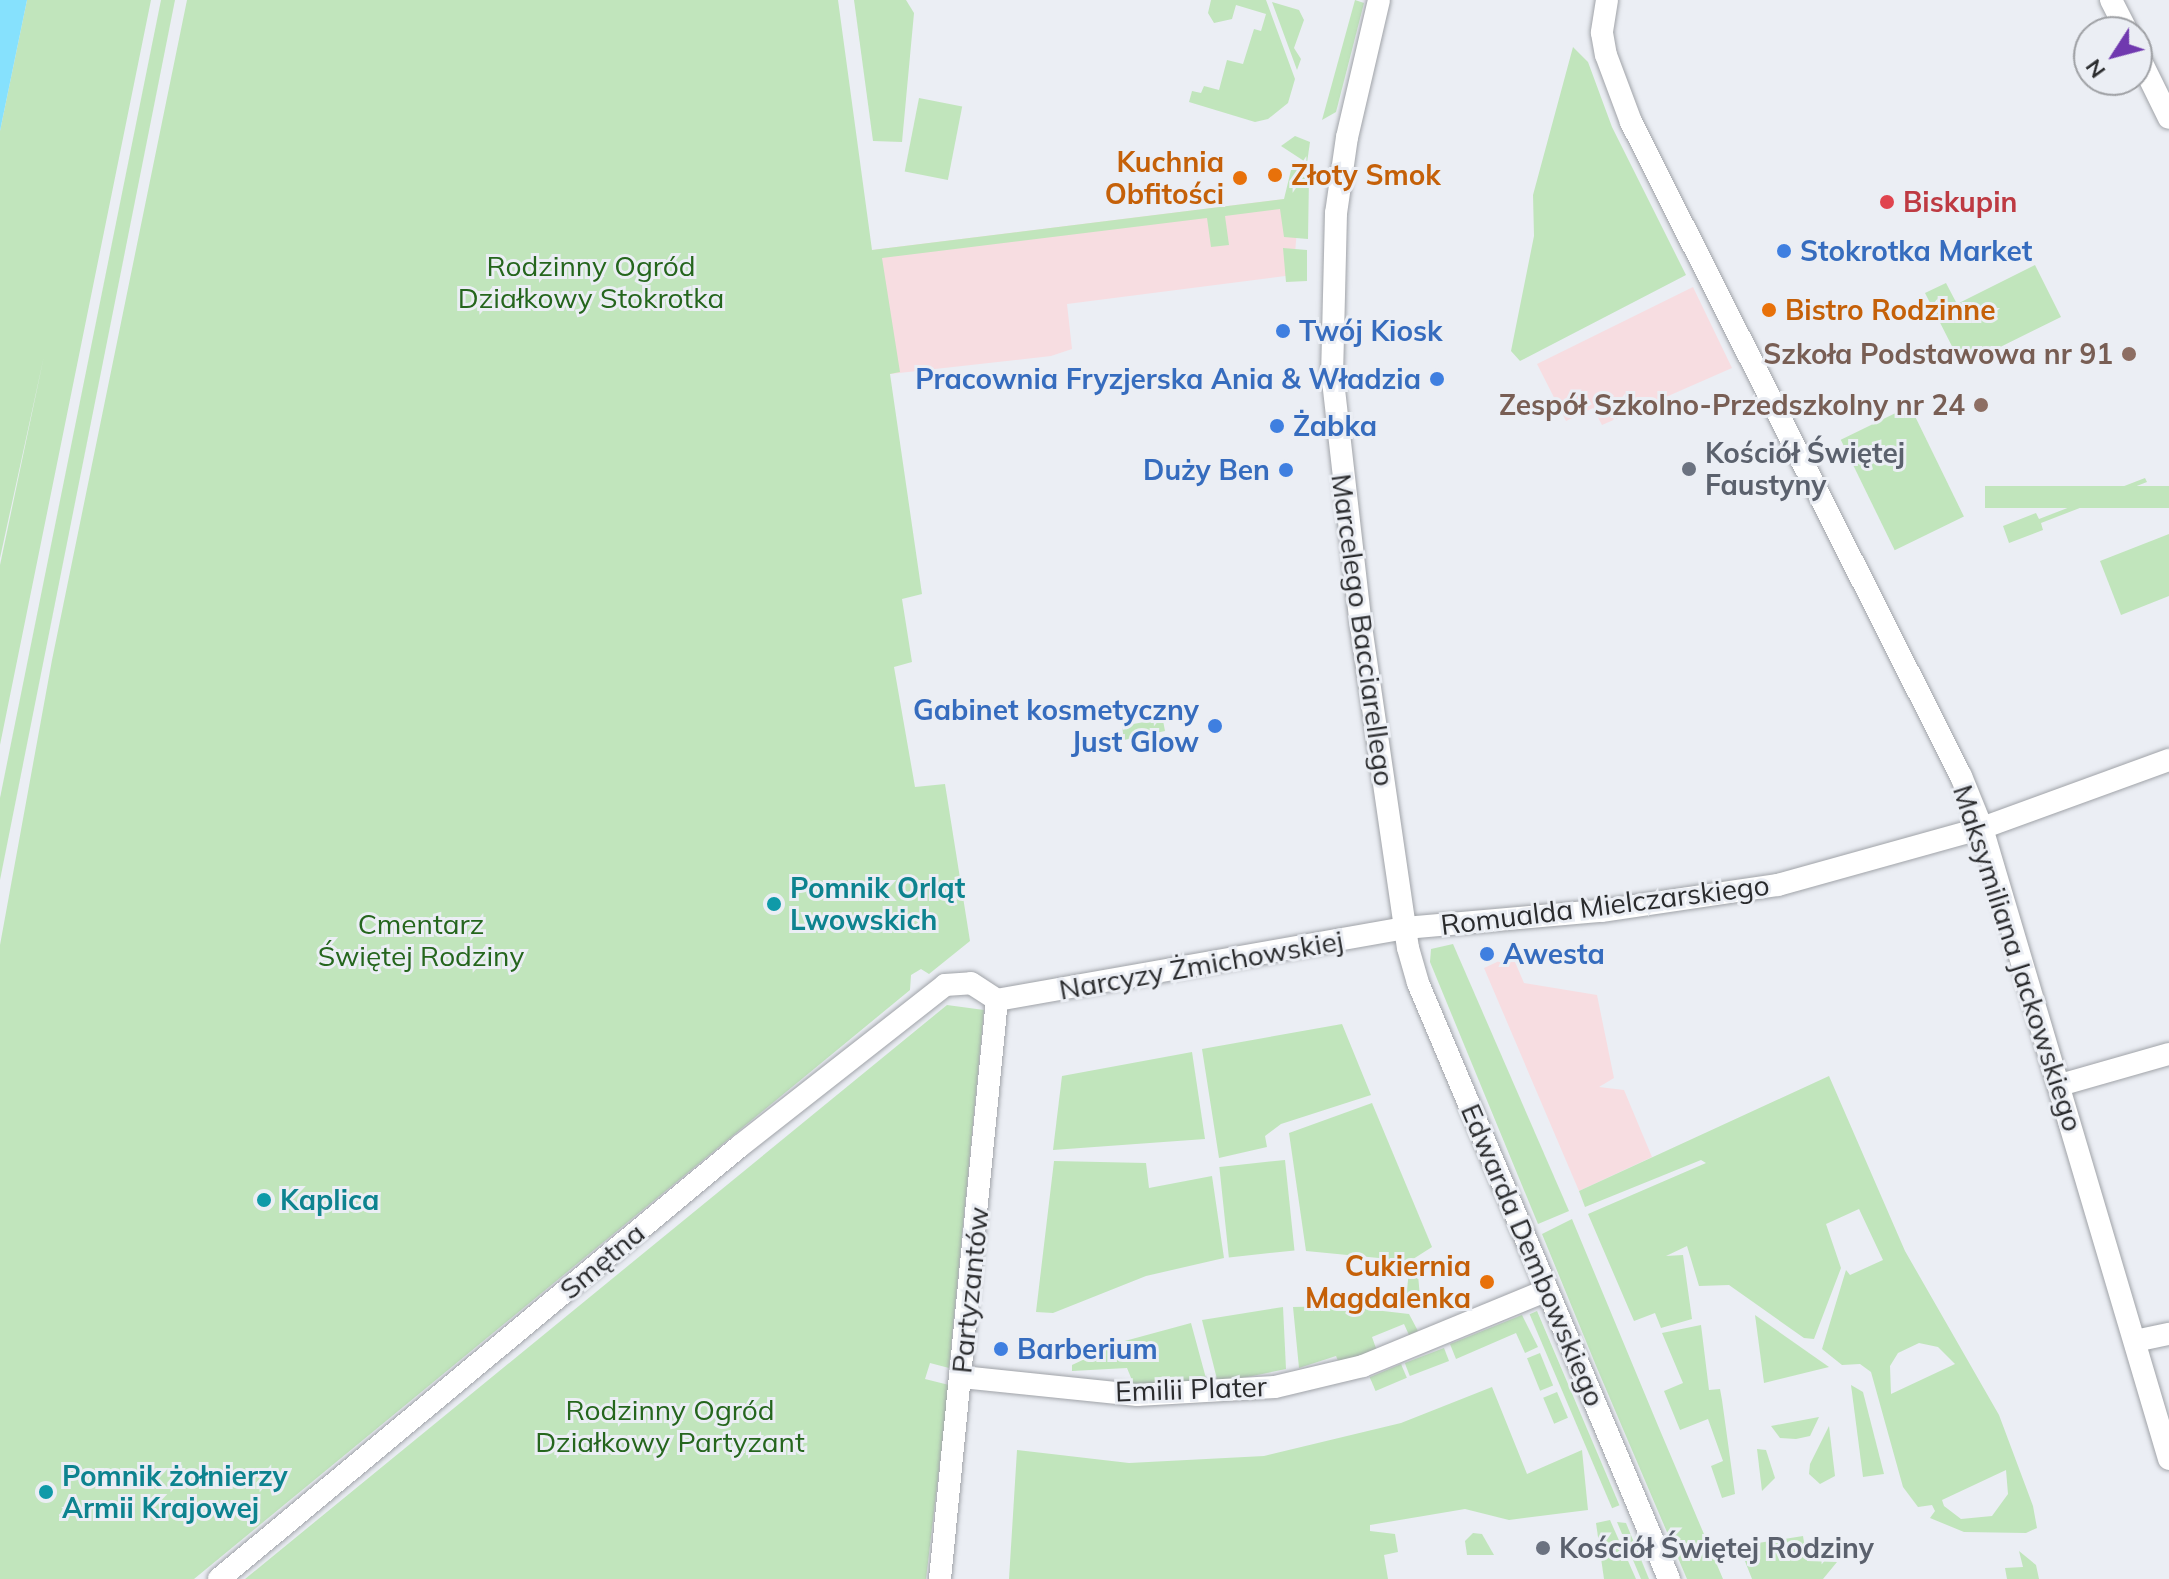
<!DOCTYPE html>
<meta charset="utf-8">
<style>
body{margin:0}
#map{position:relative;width:2169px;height:1579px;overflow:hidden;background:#ebeef4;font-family:Mulish,sans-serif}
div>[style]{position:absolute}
.industrial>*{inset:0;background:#f7dde1}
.green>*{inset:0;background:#c1e5bc;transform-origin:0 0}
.water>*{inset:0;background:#86e1fd}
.roads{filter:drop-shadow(0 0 2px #a0a3a8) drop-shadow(0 0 2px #a0a3a8)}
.minor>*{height:22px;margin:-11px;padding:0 11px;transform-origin:11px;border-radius:11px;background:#fff}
.dots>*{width:22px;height:22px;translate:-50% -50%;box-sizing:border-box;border:4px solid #ebeef4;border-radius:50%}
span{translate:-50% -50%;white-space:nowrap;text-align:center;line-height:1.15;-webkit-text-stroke:6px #ebeef4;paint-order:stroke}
.food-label{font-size:28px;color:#c56008;font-weight:700}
.right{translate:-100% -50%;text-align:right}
.left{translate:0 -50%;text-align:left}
.health-label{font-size:28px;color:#be3a42;font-weight:700}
.shop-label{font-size:28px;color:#366cbe;font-weight:700}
.park-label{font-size:28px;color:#25661d}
.education-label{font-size:28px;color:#785e54;font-weight:700}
.worship-label{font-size:28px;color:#5b616d;font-weight:700}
.street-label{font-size:28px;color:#2a2b2d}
.culture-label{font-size:28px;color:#0d838f;font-weight:700}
.north{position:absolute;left:2073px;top:16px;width:80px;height:80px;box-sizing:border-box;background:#ebeef4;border:2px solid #9ea0a4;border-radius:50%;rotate:234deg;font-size:22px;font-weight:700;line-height:32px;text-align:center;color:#2a2b2d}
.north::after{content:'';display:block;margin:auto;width:28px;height:36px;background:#7039af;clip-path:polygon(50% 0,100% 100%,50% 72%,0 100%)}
</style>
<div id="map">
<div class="industrial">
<i style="clip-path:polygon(1300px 197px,1293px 275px,1067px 304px,1072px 349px,1051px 356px,890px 374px,872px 250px)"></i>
<i style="clip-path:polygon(1693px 287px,1732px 368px,1602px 425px,1593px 408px,1566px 421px,1537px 364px)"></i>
<i style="clip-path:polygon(1512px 955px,1524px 983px,1597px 995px,1614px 1078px,1599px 1087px,1624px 1090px,1652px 1157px,1579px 1191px,1484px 968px)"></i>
</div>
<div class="green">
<i style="clip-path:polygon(27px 0,151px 0,0 745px,0 565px,44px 356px,0 558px,0 131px)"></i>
<i style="clip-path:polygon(161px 0,175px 0,0 880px,0 798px)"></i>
<i style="clip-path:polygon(187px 0,838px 0,872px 250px,1284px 199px,1292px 166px,1309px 177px,1308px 239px,1284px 237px,1280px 209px,1225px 216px,1229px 245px,1211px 247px,1207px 218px,882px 258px,900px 372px,890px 374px,922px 594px,902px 599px,912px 662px,894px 667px,915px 787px,945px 784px,970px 941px,929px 974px,921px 969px,911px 975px,910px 990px,194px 1579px,0 1579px,0 945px,52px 660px)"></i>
<i style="clip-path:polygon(854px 0,906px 0,914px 13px,902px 142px,873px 141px)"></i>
<i style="clip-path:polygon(1211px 0,1266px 0,1295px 79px,1288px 103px,1268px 119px,1255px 122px,1189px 102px,1192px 91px,1201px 93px,1204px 86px,1219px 90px,1227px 60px,1243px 64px,1254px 29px,1261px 31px,1266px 14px,1236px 5px,1232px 19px,1214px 23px,1208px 13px)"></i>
<i style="clip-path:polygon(1355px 0,1364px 3px,1336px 112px,1322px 120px)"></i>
<i style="clip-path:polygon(1272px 2px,1299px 10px,1304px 20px,1294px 48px,1301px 59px,1297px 70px)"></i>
<i style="clip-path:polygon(1573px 47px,1588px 62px,1612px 127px,1686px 275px,1520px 361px,1511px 351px,1534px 236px,1533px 195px)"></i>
<i style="left:919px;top:98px;width:44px;height:75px;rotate:11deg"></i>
<i style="clip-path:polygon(1295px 136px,1310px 142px,1307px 163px,1281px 146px)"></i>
<i style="clip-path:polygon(1283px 248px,1307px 250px,1307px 281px,1286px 282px)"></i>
<i style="clip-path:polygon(2035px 265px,2061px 317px,1962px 366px,1925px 293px,1946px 283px,1957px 304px)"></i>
<i style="left:1910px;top:406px;width:123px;height:77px;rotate:64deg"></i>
<i style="clip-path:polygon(2145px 478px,2147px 482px,2041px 523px,2043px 530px,2009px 543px,2003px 526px,2036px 513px,2039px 519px)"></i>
<i style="left:2169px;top:486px;width:22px;height:184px;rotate:90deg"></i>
<i style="clip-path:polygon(2169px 534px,2169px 596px,2121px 615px,2100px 561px)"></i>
<i style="clip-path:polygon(1161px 710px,1165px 731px,1124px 740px,1122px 726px,1150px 721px)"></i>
<i style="clip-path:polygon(1453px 944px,1569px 1211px,1538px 1224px,1430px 962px,1431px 949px)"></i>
<i style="clip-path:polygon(947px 1005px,984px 1010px,949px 1368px,930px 1363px,925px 1379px,949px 1385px,926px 1579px,245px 1579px)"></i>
<i style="clip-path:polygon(1342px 1024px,1371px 1095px,1281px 1124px,1265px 1136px,1267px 1147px,1219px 1158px,1202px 1049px)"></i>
<i style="clip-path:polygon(1192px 1052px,1205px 1139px,1053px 1150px,1062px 1076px)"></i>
<i style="clip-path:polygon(evenodd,1829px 1076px,1905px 1251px,1999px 1415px,2033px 1506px,2037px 1528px,2026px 1533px,1964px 1532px,1930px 1518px,1935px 1511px,1932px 1505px,1918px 1507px,1903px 1487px,1871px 1372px,1860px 1364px,1842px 1365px,1822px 1349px,1846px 1270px,1850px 1275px,1883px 1260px,1859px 1209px,1826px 1224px,1841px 1268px,1814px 1339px,1804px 1338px,1729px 1285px,1699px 1286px,1687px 1246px,1666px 1256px,1683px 1255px,1692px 1319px,1661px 1328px,1655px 1313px,1634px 1321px,1588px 1214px,1706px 1163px,1701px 1160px,1585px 1207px,1579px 1191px,1829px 1076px,1919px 1343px,1938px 1347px,1955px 1364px,1891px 1394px,1890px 1366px,1898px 1353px,1919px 1343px,1829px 1076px,2006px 1470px,2008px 1494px,1992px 1516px,1961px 1519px,1944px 1506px,1942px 1500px,2006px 1470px)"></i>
<i style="clip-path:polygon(1372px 1103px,1432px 1247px,1410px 1261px,1306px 1251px,1289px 1133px)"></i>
<i style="left:1285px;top:1160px;width:91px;height:66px;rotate:84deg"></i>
<i style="clip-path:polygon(1054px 1161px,1146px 1163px,1149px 1188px,1212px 1176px,1224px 1258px,1146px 1276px,1053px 1313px,1036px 1312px)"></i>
<i style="clip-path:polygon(1572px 1219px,1659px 1428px,1723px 1579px,1687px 1579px,1597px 1368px,1542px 1234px)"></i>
<i style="clip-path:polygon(1409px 1272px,1418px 1275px,1421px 1308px,1405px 1305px)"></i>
<i style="clip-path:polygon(1340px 1306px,1409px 1314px,1418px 1331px,1409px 1335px,1404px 1324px,1372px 1337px,1377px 1351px,1339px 1363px,1336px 1356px,1299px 1368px,1293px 1307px)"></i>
<i style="clip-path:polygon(1283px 1307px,1286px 1369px,1218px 1383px,1202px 1320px)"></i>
<i style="left:1537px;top:1311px;width:211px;height:8px;rotate:67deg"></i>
<i style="clip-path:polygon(1522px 1315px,1538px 1347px,1525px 1353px,1516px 1333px,1456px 1359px,1450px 1344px)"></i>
<i style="clip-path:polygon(1755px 1315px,1829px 1367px,1764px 1383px)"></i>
<i style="clip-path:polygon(1191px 1323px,1207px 1382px,1134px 1385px,1127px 1368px,1072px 1371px,1072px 1365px,1121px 1342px)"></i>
<i style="clip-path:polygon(1701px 1325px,1709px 1390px,1720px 1389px,1722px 1400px,1735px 1494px,1722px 1498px,1711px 1466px,1723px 1461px,1708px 1419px,1680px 1430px,1664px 1391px,1683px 1383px,1662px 1333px)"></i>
<i style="left:1444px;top:1348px;width:14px;height:42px;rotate:69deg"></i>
<i style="left:1540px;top:1353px;width:35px;height:14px;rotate:68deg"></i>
<i style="left:1401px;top:1364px;width:15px;height:34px;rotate:67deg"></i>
<i style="clip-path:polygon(1851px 1385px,1863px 1392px,1884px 1474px,1863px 1477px)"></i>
<i style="clip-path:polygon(1492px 1387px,1527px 1474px,1582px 1450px,1588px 1510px,1509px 1520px,1465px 1509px,1370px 1525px,1370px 1531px,1395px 1534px,1398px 1552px,1384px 1555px,1388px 1579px,1009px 1579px,1017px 1450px,1129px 1463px,1264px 1456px,1401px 1423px)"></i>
<i style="left:1557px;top:1392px;width:28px;height:15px;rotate:67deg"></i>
<i style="clip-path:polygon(1819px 1417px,1810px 1436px,1796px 1439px,1780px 1438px,1771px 1426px)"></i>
<i style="clip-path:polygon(1829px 1426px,1835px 1476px,1820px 1484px,1809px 1474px,1810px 1464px)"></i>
<i style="clip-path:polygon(1757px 1449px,1766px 1450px,1775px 1478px,1762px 1491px)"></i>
<i style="clip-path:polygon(1610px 1520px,1636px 1579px,1604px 1579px,1596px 1523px)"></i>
<i style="clip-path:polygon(1617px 1522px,1626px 1523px,1649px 1579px,1641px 1579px)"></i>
<i style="clip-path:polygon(1473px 1533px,1482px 1534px,1494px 1555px,1467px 1555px,1465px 1541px)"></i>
<i style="clip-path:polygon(1803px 1536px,1807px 1561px,1837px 1562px,1823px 1579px,1752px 1579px,1739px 1546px)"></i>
<i style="clip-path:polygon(2019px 1551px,2036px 1565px,2039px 1579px,2007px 1579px,2005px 1568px,2023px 1567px)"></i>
</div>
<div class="water">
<i style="clip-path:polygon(0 0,27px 0,0 131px)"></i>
</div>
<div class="roads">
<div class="minor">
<i style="left:1379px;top:0;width:141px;rotate:103.1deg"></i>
<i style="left:1347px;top:137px;width:77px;rotate:98.2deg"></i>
<i style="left:1336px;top:213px;width:159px;rotate:91.4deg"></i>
<i style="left:1332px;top:372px;width:256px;rotate:83.5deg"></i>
<i style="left:1361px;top:626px;width:325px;rotate:81.7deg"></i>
<i style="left:1408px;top:948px;width:36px;rotate:74deg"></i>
<i style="left:1418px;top:983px;width:647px;rotate:67.16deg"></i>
<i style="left:1607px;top:0;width:33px;rotate:99deg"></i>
<i style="left:1602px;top:33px;width:22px;rotate:80deg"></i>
<i style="left:1606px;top:55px;width:72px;rotate:69.5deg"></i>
<i style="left:1631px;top:122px;width:733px;rotate:63.23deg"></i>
<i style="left:1961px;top:776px;width:56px;rotate:68deg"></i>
<i style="left:1982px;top:828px;width:658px;rotate:73.49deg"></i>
<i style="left:2111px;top:0;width:36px;rotate:63deg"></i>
<i style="left:2137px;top:53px;width:72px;rotate:63.8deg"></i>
<i style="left:997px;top:1000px;width:414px;rotate:-10deg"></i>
<i style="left:1405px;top:928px;width:197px;rotate:-5deg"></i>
<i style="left:1601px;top:911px;width:179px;rotate:-8.4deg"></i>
<i style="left:1778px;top:885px;width:212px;rotate:-15.6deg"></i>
<i style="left:1982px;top:828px;width:199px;rotate:-20deg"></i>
<i style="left:2060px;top:1085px;width:113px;rotate:-15.9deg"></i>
<i style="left:2135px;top:1341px;width:35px;rotate:-12deg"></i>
<i style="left:962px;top:1377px;width:176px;rotate:5.9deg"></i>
<i style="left:1137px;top:1395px;width:138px;rotate:-3.3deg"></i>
<i style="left:1275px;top:1387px;width:90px;rotate:-13.4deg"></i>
<i style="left:1363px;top:1366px;width:199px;rotate:-22.4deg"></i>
<i style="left:219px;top:1579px;width:677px;rotate:-39.73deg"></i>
<i style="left:740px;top:1146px;width:261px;rotate:-38.1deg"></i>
<i style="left:945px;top:985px;width:26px;rotate:-4deg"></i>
<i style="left:971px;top:983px;width:31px;rotate:33deg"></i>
<i style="left:940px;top:1579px;width:582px;rotate:-84.38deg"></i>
</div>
</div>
<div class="dots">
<i style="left:1275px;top:175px;background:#e8710a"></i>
<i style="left:1240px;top:178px;background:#e8710a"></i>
<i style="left:1887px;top:202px;background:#e0444e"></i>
<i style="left:1784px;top:251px;background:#3f7fe0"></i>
<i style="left:1769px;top:310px;background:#e8710a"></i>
<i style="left:1283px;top:331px;background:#3f7fe0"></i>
<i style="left:2129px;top:354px;background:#8d6e63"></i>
<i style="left:1437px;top:379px;background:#3f7fe0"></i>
<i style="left:1981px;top:405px;background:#8d6e63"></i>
<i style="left:1277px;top:426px;background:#3f7fe0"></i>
<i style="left:1689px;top:469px;background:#6b7280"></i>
<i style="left:1286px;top:470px;background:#3f7fe0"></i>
<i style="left:1215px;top:726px;background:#3f7fe0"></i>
<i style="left:774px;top:904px;background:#0f9aa8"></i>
<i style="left:1487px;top:954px;background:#3f7fe0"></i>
<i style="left:264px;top:1200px;background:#0f9aa8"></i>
<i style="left:1487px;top:1282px;background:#e8710a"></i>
<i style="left:1001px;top:1349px;background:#3f7fe0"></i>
<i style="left:46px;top:1492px;background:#0f9aa8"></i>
<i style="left:1543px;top:1548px;background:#6b7280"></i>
</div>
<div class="food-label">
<span class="right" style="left:1224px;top:178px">Kuchnia<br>Obfitości</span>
<span class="left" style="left:1291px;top:175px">Złoty Smok</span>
<span class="left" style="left:1785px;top:310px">Bistro Rodzinne</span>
<span class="right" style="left:1471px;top:1282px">Cukiernia<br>Magdalenka</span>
</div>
<div class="health-label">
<span class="left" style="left:1903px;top:202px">Biskupin</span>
</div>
<div class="shop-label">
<span class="left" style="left:1800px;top:251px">Stokrotka Market</span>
<span class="left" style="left:1299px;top:331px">Twój Kiosk</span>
<span class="right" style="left:1421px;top:379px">Pracownia Fryzjerska Ania &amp; Władzia</span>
<span class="left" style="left:1293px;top:426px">Żabka</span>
<span class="right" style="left:1270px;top:470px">Duży Ben</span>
<span class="right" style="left:1199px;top:726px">Gabinet kosmetyczny<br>Just Glow</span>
<span class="left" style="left:1503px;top:954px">Awesta</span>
<span class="left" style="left:1017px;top:1349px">Barberium</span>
</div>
<div class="park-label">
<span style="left:591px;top:282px">Rodzinny Ogród<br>Działkowy Stokrotka</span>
<span style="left:421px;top:940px">Cmentarz<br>Świętej Rodziny</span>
<span style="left:670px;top:1426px">Rodzinny Ogród<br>Działkowy Partyzant</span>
</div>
<div class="education-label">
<span class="right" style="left:2113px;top:354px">Szkoła Podstawowa nr 91</span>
<span class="right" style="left:1965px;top:405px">Zespół Szkolno-Przedszkolny nr 24</span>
</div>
<div class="worship-label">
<span class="left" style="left:1705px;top:469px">Kościół Świętej<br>Faustyny</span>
<span class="left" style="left:1559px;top:1548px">Kościół Świętej Rodziny</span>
</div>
<div class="street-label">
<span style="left:1363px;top:630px;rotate:82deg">Marcelego Bacciarellego</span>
<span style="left:1605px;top:905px;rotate:-7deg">Romualda Mielczarskiego</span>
<span style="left:2018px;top:958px;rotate:72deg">Maksymiliana Jackowskiego</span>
<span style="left:1201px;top:965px;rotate:-10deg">Narcyzy Żmichowskiej</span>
<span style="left:1533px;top:1255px;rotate:67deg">Edwarda Dembowskiego</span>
<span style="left:602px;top:1261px;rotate:-40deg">Smętna</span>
<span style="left:970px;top:1290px;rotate:-84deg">Partyzantów</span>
<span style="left:1191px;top:1389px;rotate:-2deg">Emilii Plater</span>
</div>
<div class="culture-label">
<span class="left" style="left:790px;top:904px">Pomnik Orląt<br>Lwowskich</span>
<span class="left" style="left:280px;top:1200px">Kaplica</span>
<span class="left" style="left:62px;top:1492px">Pomnik żołnierzy<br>Armii Krajowej</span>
</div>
<div class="north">N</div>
</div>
